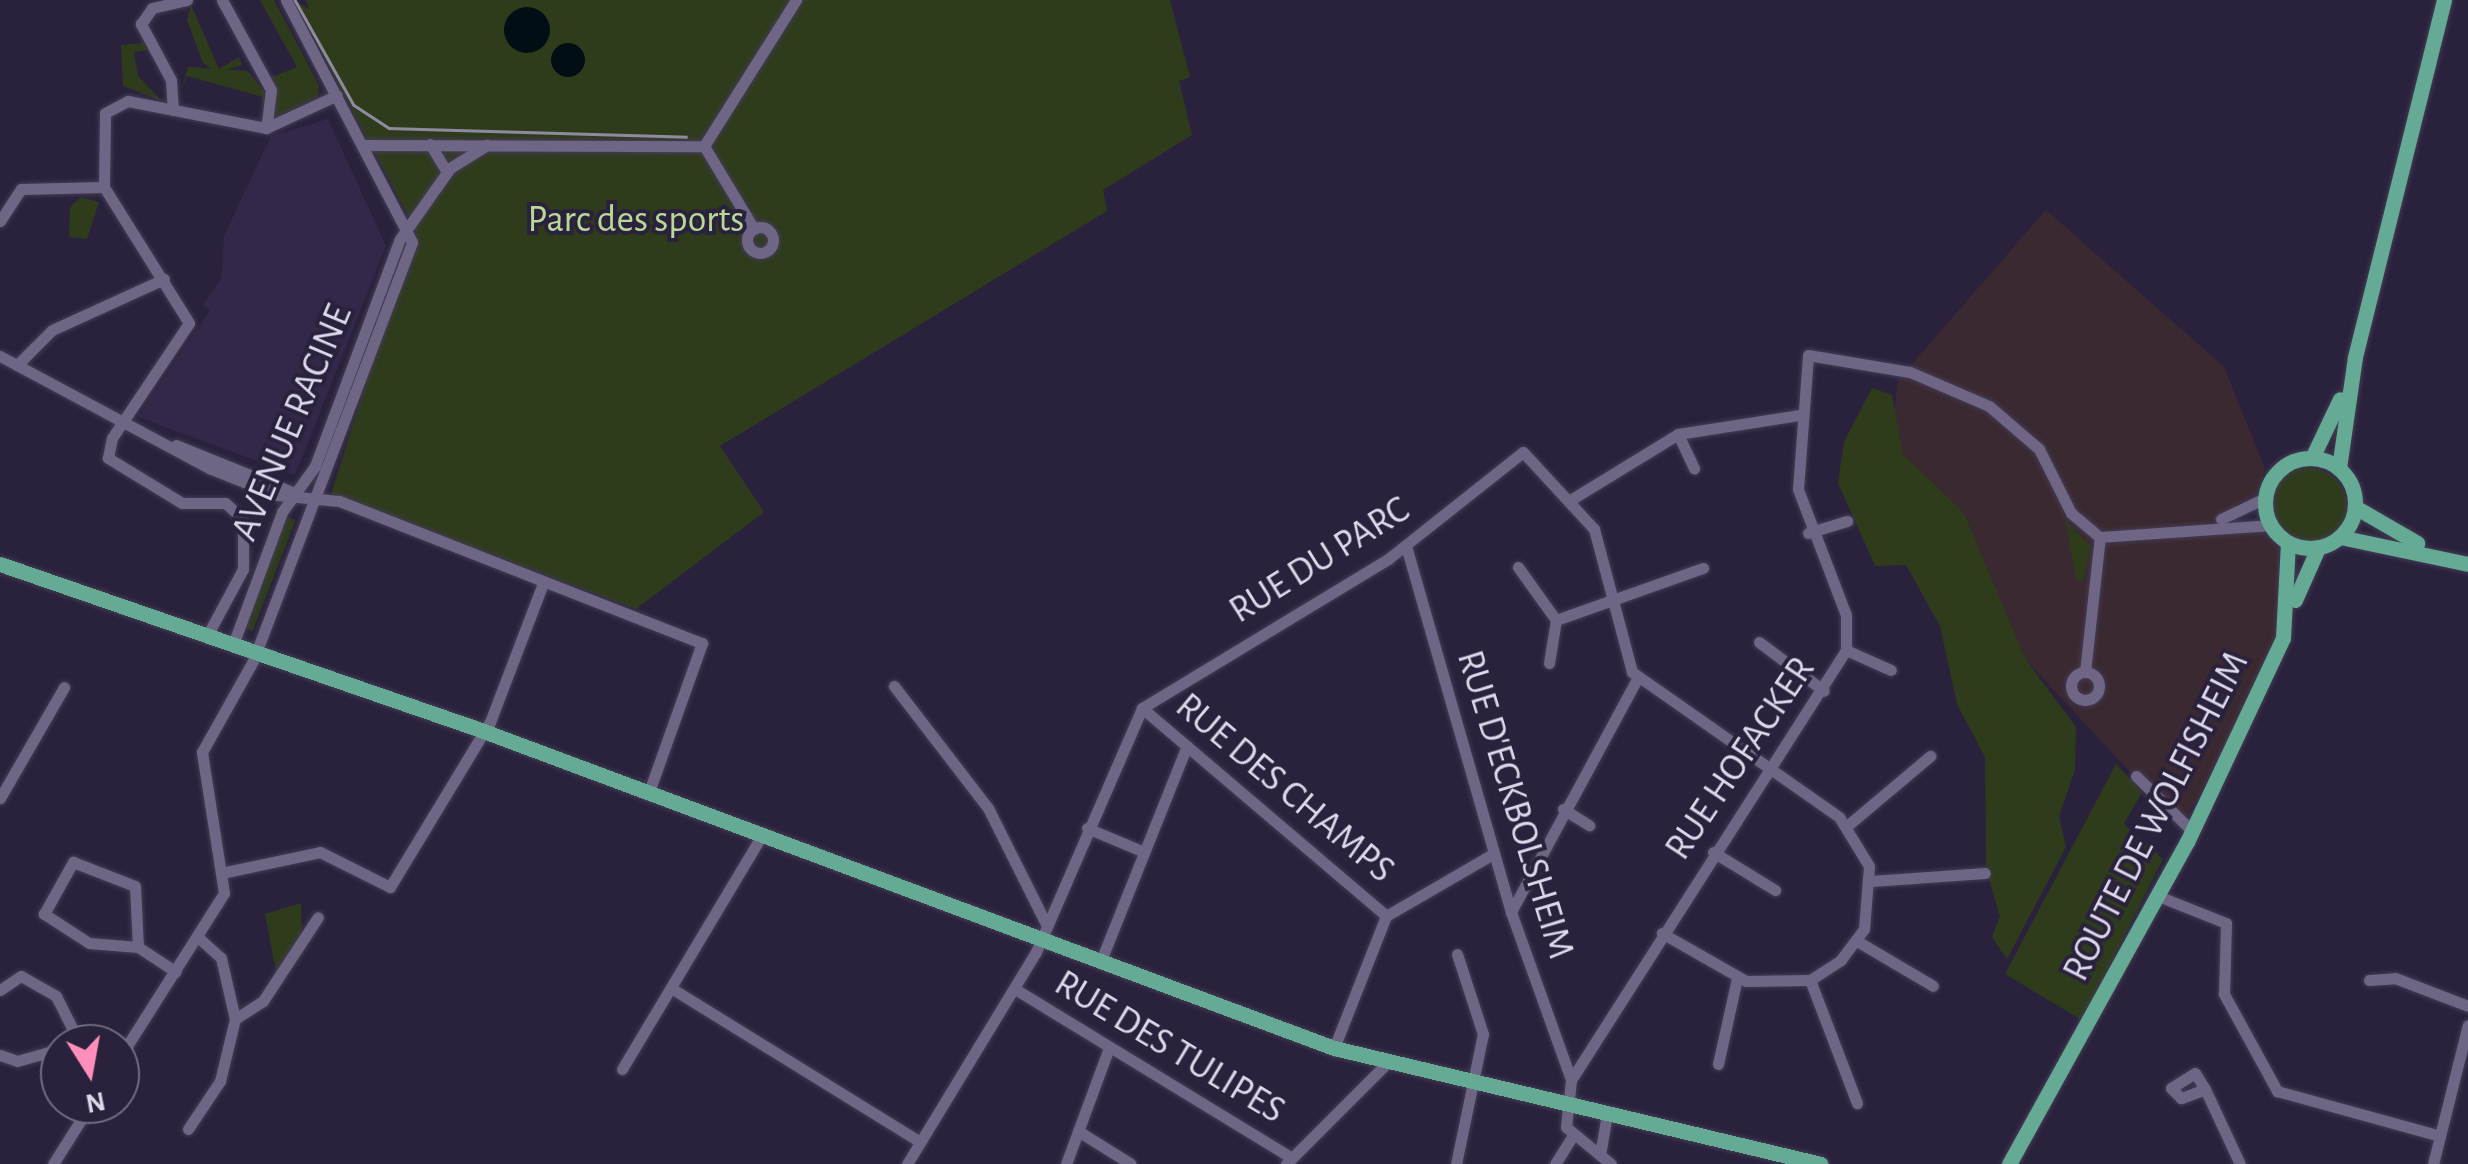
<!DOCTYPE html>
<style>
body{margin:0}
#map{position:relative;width:2468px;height:1164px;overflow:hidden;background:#2a223d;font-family:"Alegreya Sans",sans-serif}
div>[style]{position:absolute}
.commercial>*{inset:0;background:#3b2931}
.built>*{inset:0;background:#332849}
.green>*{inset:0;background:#2e3c1c;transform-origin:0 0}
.round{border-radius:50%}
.water>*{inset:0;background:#010f14}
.roads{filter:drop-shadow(0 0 2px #433c53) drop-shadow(0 0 2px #433c53)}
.minor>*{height:11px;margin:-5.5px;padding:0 5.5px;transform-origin:5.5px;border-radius:5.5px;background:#6f6685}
.minor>.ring{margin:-5.5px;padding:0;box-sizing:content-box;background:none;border:11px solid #6f6685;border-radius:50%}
.major>*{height:15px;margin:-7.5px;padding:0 7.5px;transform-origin:7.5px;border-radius:7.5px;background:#64aa95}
.major>.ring{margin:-7.5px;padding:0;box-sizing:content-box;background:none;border:15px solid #64aa95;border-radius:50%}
.tram>*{height:2.5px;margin:-1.25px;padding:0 1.25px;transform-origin:1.25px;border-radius:1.25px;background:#908aa0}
span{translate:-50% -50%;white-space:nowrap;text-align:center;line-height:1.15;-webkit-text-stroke:8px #2a223d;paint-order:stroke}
.park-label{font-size:38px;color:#b9d895}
.street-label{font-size:38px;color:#ddd8ea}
.north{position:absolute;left:40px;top:1024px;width:100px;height:100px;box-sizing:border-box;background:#2a223d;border:2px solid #726b82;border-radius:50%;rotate:169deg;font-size:28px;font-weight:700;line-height:40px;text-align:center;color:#ddd8ea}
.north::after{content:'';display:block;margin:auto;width:35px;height:45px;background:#ff8eba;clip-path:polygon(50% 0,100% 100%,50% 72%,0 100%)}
</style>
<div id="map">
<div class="commercial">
<i style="clip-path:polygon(2046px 210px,2224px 367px,2265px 469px,2257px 493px,2205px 525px,2261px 529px,2280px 549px,2283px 638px,2181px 827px,2026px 660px,1964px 513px,1903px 454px,1892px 430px,1898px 380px)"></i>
</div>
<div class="built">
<i style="clip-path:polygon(328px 119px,386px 246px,295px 475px,138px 417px,210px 310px,203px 305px,221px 279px,224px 236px,271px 136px)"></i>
</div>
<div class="green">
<i style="clip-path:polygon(260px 0,274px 0,319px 85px,318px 97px,270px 121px,270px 78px,297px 67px)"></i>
<i style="clip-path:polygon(293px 0,309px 9px,306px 0,1170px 0,1190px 77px,1179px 81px,1192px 135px,1103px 190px,1107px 211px,720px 446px,764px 512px,636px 609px,331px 494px,415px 228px)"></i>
<i style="clip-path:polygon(191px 5px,219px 69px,239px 57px,242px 65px,218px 72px,203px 63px,187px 20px)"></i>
<i style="clip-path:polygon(144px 43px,148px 50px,134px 52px,138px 76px,162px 101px,123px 86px,121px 45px)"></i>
<i style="clip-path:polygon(188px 67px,248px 71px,265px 93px,261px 119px,263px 97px,187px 76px,181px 91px)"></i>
<i style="clip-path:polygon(81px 197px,99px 202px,87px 239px,69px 237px,70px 207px)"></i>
<i style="clip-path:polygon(1872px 388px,1892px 395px,1903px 454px,1964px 513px,2026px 660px,2076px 727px,2075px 770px,2059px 816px,2066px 847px,2007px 959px,1992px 937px,2000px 916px,1986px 869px,1985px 757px,1957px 704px,1940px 626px,1906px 565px,1875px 566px,1838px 483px,1844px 442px)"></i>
<i class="round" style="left:2271px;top:468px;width:76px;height:76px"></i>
<i style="left:287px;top:517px;width:9px;height:119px;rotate:21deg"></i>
<i style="clip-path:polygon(2065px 520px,2091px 546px,2083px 582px,2076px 579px)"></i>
<i style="clip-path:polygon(2116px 764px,2142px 792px,2124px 824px,2163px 859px,2082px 1020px,2005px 974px)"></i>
<i style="clip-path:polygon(301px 903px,302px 932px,276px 972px,265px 914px)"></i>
</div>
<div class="water">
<i class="round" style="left:504px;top:7px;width:46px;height:46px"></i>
<i class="round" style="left:551px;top:43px;width:34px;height:34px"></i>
</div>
<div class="roads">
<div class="minor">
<i style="left:222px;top:0;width:102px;rotate:61.4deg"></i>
<i style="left:271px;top:90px;width:38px;rotate:97deg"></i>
<i style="left:173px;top:110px;width:30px;rotate:-94deg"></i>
<i style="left:171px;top:80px;width:64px;rotate:-118.2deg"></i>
<i style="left:141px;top:24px;width:19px;rotate:-55deg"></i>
<i style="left:152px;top:8px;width:36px;rotate:-13deg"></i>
<i style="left:430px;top:144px;width:33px;rotate:59deg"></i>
<i style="left:364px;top:145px;width:340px;rotate:0.2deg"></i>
<i style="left:704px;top:146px;width:173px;rotate:-57.8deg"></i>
<i style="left:704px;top:146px;width:97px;rotate:58.9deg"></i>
<i style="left:0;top:221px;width:38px;rotate:-57deg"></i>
<i style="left:21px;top:189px;width:83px;rotate:-1.4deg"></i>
<i class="ring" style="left:747px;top:227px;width:15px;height:15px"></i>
<i style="left:0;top:356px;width:239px;rotate:28.2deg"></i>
<i style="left:211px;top:469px;width:71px;rotate:21.5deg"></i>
<i style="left:277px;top:495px;width:62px;rotate:5.5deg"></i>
<i style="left:339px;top:501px;width:390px;rotate:21.4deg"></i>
<i style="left:702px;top:643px;width:161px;rotate:109.6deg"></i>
<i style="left:17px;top:365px;width:49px;rotate:-45deg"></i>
<i style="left:52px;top:330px;width:123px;rotate:-24.5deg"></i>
<i style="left:1678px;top:434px;width:38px;rotate:65deg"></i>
<i style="left:176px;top:445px;width:131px;rotate:22deg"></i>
<i style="left:1572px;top:499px;width:124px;rotate:-31.5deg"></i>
<i style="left:1678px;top:434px;width:122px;rotate:-8.9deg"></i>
<i style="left:2221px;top:519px;width:49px;rotate:-25.5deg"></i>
<i style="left:1808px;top:533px;width:41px;rotate:-17.1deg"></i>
<i style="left:1406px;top:546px;width:381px;rotate:74deg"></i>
<i style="left:1511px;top:912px;width:178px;rotate:70.3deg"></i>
<i style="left:1518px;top:567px;width:65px;rotate:54.4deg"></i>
<i style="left:208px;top:634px;width:74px;rotate:-61.7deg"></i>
<i style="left:243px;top:569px;width:50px;rotate:-90deg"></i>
<i style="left:243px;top:519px;width:24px;rotate:-138deg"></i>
<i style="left:225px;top:503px;width:43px;rotate:180deg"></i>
<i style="left:182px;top:503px;width:87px;rotate:-148.7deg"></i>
<i style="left:108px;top:458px;width:20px;rotate:-79deg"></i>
<i style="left:112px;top:438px;width:138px;rotate:-56.2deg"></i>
<i style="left:189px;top:323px;width:160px;rotate:-122deg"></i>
<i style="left:104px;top:187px;width:74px;rotate:-89.2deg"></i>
<i style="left:105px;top:113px;width:26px;rotate:-28deg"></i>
<i style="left:128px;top:101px;width:141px;rotate:11.1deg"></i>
<i style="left:266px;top:128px;width:78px;rotate:-24.9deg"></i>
<i style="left:234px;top:642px;width:139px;rotate:-69.7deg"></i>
<i style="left:282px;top:512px;width:57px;rotate:-54.3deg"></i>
<i style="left:315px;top:466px;width:242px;rotate:-69.5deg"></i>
<i style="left:400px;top:239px;width:87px;rotate:-54.8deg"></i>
<i style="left:450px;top:168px;width:44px;rotate:-31.9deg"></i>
<i style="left:1759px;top:642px;width:81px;rotate:37deg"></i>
<i style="left:1846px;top:650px;width:49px;rotate:24deg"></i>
<i style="left:1549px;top:663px;width:44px;rotate:-80.8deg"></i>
<i style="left:1556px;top:620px;width:156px;rotate:-19.5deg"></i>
<i style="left:2085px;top:672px;width:136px;rotate:-83.7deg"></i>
<i class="ring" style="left:2071px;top:672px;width:17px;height:17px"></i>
<i style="left:894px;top:686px;width:154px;rotate:52.4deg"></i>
<i style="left:988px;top:808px;width:127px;rotate:63.4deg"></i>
<i style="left:1142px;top:708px;width:321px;rotate:40.4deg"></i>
<i style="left:2136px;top:776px;width:78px;rotate:44.5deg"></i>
<i style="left:0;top:798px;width:128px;rotate:-60deg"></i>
<i style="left:1563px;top:809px;width:31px;rotate:32deg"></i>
<i style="left:1847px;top:826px;width:109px;rotate:-40.1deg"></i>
<i style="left:1087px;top:828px;width:62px;rotate:22.8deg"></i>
<i style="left:1713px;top:852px;width:73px;rotate:31.5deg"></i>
<i style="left:226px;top:872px;width:96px;rotate:-12deg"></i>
<i style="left:320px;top:852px;width:78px;rotate:26.6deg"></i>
<i style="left:390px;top:887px;width:193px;rotate:-58.8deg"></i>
<i style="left:490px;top:722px;width:149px;rotate:-69.1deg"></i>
<i style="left:1871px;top:881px;width:114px;rotate:-4deg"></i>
<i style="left:2158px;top:896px;width:73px;rotate:21.7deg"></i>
<i style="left:2226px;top:923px;width:71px;rotate:91.6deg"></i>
<i style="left:2224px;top:994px;width:111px;rotate:61.3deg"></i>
<i style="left:2277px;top:1091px;width:169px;rotate:15.4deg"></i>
<i style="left:1511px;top:912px;width:267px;rotate:-61.6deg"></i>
<i style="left:200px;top:939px;width:28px;rotate:42deg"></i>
<i style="left:221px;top:958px;width:63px;rotate:77.1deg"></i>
<i style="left:1857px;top:941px;width:88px;rotate:30.6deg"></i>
<i style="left:138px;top:947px;width:49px;rotate:-175.3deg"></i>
<i style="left:89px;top:943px;width:54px;rotate:-147.2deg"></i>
<i style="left:44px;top:914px;width:60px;rotate:-60.9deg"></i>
<i style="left:73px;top:862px;width:66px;rotate:21.2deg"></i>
<i style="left:135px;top:886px;width:61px;rotate:87.2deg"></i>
<i style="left:138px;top:947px;width:45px;rotate:33.3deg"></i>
<i style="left:1100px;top:963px;width:234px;rotate:-68.2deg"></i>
<i style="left:1810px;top:980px;width:132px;rotate:69.1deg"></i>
<i style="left:2369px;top:980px;width:26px;rotate:-4deg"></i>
<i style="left:2395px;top:978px;width:78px;rotate:21deg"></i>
<i style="left:671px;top:988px;width:293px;rotate:31.7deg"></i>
<i style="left:1015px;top:989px;width:324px;rotate:31.4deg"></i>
<i style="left:0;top:990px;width:25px;rotate:-34deg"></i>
<i style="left:21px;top:976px;width:40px;rotate:29.7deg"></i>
<i style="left:56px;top:996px;width:54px;rotate:63.4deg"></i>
<i style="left:1334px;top:1048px;width:142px;rotate:-68.5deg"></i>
<i style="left:1386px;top:916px;width:124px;rotate:-30.1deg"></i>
<i style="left:0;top:1055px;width:18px;rotate:19deg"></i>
<i style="left:17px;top:1061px;width:45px;rotate:-15.6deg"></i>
<i style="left:120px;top:1057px;width:194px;rotate:-57.6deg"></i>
<i style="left:224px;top:893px;width:143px;rotate:-98.9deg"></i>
<i style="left:202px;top:752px;width:104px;rotate:-60.7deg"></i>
<i style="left:253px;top:661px;width:448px;rotate:-69.2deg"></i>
<i style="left:412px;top:242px;width:273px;rotate:-117.5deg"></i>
<i style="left:1718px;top:1064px;width:88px;rotate:-77.5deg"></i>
<i style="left:622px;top:1069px;width:269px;rotate:-59.1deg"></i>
<i style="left:2205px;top:1089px;width:26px;rotate:159deg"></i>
<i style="left:2181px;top:1098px;width:14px;rotate:-135deg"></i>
<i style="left:2171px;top:1088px;width:28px;rotate:-32deg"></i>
<i style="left:2195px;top:1073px;width:19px;rotate:58deg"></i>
<i style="left:2205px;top:1089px;width:83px;rotate:65deg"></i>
<i style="left:188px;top:1129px;width:58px;rotate:-56.3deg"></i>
<i style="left:220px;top:1081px;width:64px;rotate:-76.4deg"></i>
<i style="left:235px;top:1019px;width:33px;rotate:-33deg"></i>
<i style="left:263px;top:1001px;width:100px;rotate:-56.8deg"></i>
<i style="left:1078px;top:1131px;width:62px;rotate:31.9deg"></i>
<i style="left:1600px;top:1155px;width:42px;rotate:-80.3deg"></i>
<i style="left:53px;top:1164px;width:71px;rotate:-57.7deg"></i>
<i style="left:907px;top:1164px;width:248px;rotate:-58.7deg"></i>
<i style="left:1036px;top:952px;width:266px;rotate:-66.5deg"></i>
<i style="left:1142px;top:708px;width:288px;rotate:-31.2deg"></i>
<i style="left:1388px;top:559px;width:172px;rotate:-38.4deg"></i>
<i style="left:1523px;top:452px;width:105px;rotate:47.3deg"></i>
<i style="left:1594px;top:529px;width:148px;rotate:75.1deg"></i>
<i style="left:1632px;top:672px;width:253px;rotate:35deg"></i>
<i style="left:1839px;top:817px;width:57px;rotate:58.5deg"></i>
<i style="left:1869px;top:866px;width:63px;rotate:94.5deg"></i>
<i style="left:1864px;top:929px;width:39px;rotate:127deg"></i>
<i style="left:1841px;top:960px;width:37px;rotate:147deg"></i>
<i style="left:1810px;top:980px;width:64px;rotate:179.1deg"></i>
<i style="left:1746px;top:981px;width:97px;rotate:-150.3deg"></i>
<i style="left:1066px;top:1164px;width:124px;rotate:-69.7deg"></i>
<i style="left:1286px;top:1164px;width:144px;rotate:-45deg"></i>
<i style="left:1456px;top:1164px;width:133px;rotate:-78.3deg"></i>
<i style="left:1483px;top:1034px;width:84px;rotate:-108deg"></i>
<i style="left:1555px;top:1164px;width:32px;rotate:-58deg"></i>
<i style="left:1611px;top:1164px;width:58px;rotate:-140.6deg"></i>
<i style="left:1566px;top:1127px;width:47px;rotate:-83.9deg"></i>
<i style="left:1571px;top:1080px;width:510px;rotate:-57.4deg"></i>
<i style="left:1846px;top:650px;width:35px;rotate:-90deg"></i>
<i style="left:1846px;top:615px;width:135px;rotate:-110.9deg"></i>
<i style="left:1798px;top:489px;width:134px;rotate:-85.7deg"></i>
<i style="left:1808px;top:355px;width:103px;rotate:9.5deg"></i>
<i style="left:1910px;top:372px;width:86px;rotate:23.3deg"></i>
<i style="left:1989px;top:406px;width:66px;rotate:40.7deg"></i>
<i style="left:2039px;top:449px;width:72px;rotate:63.4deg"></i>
<i style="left:2071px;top:513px;width:38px;rotate:40deg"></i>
<i style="left:2100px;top:537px;width:170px;rotate:-4deg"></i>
<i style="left:2433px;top:1164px;width:143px;rotate:-75.9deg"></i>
</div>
<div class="major">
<i style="left:2312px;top:458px;width:65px;rotate:-64.6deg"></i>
<i class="ring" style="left:2265px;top:458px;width:75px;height:75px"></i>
<i style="left:2339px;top:468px;width:112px;rotate:-81.8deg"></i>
<i style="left:2355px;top:357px;width:368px;rotate:-76deg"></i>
<i style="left:2355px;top:507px;width:72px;rotate:30.1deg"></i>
<i style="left:2340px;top:537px;width:131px;rotate:11.9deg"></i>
<i style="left:0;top:564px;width:506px;rotate:19.04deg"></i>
<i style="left:478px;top:729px;width:914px;rotate:20.44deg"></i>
<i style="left:1334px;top:1048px;width:500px;rotate:13.4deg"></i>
<i style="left:2295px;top:600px;width:57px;rotate:-66.1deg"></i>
<i style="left:2009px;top:1164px;width:368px;rotate:-61.1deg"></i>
<i style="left:2187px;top:842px;width:225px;rotate:-64.8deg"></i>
<i style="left:2283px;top:638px;width:95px;rotate:-87deg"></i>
</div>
</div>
<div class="tram">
<i style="left:295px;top:0;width:120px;rotate:60.7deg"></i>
<i style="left:354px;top:105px;width:42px;rotate:33.3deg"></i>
<i style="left:389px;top:128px;width:297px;rotate:1.7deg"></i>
</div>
<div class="park-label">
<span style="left:636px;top:221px">Parc des sports</span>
</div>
<div class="street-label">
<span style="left:293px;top:423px;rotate:-67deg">AVENUE RACINE</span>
<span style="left:1320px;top:561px;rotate:-32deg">RUE DU PARC</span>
<span style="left:1741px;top:759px;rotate:-56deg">RUE HOFACKER</span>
<span style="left:1284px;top:789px;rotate:40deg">RUE DES CHAMPS</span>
<span style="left:1514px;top:805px;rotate:73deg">RUE D'ECKBOLSHEIM</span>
<span style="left:2157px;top:817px;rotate:-63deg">ROUTE DE WOLFISHEIM</span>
<span style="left:1169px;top:1048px;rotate:31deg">RUE DES TULIPES</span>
</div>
<div class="north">N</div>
</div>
